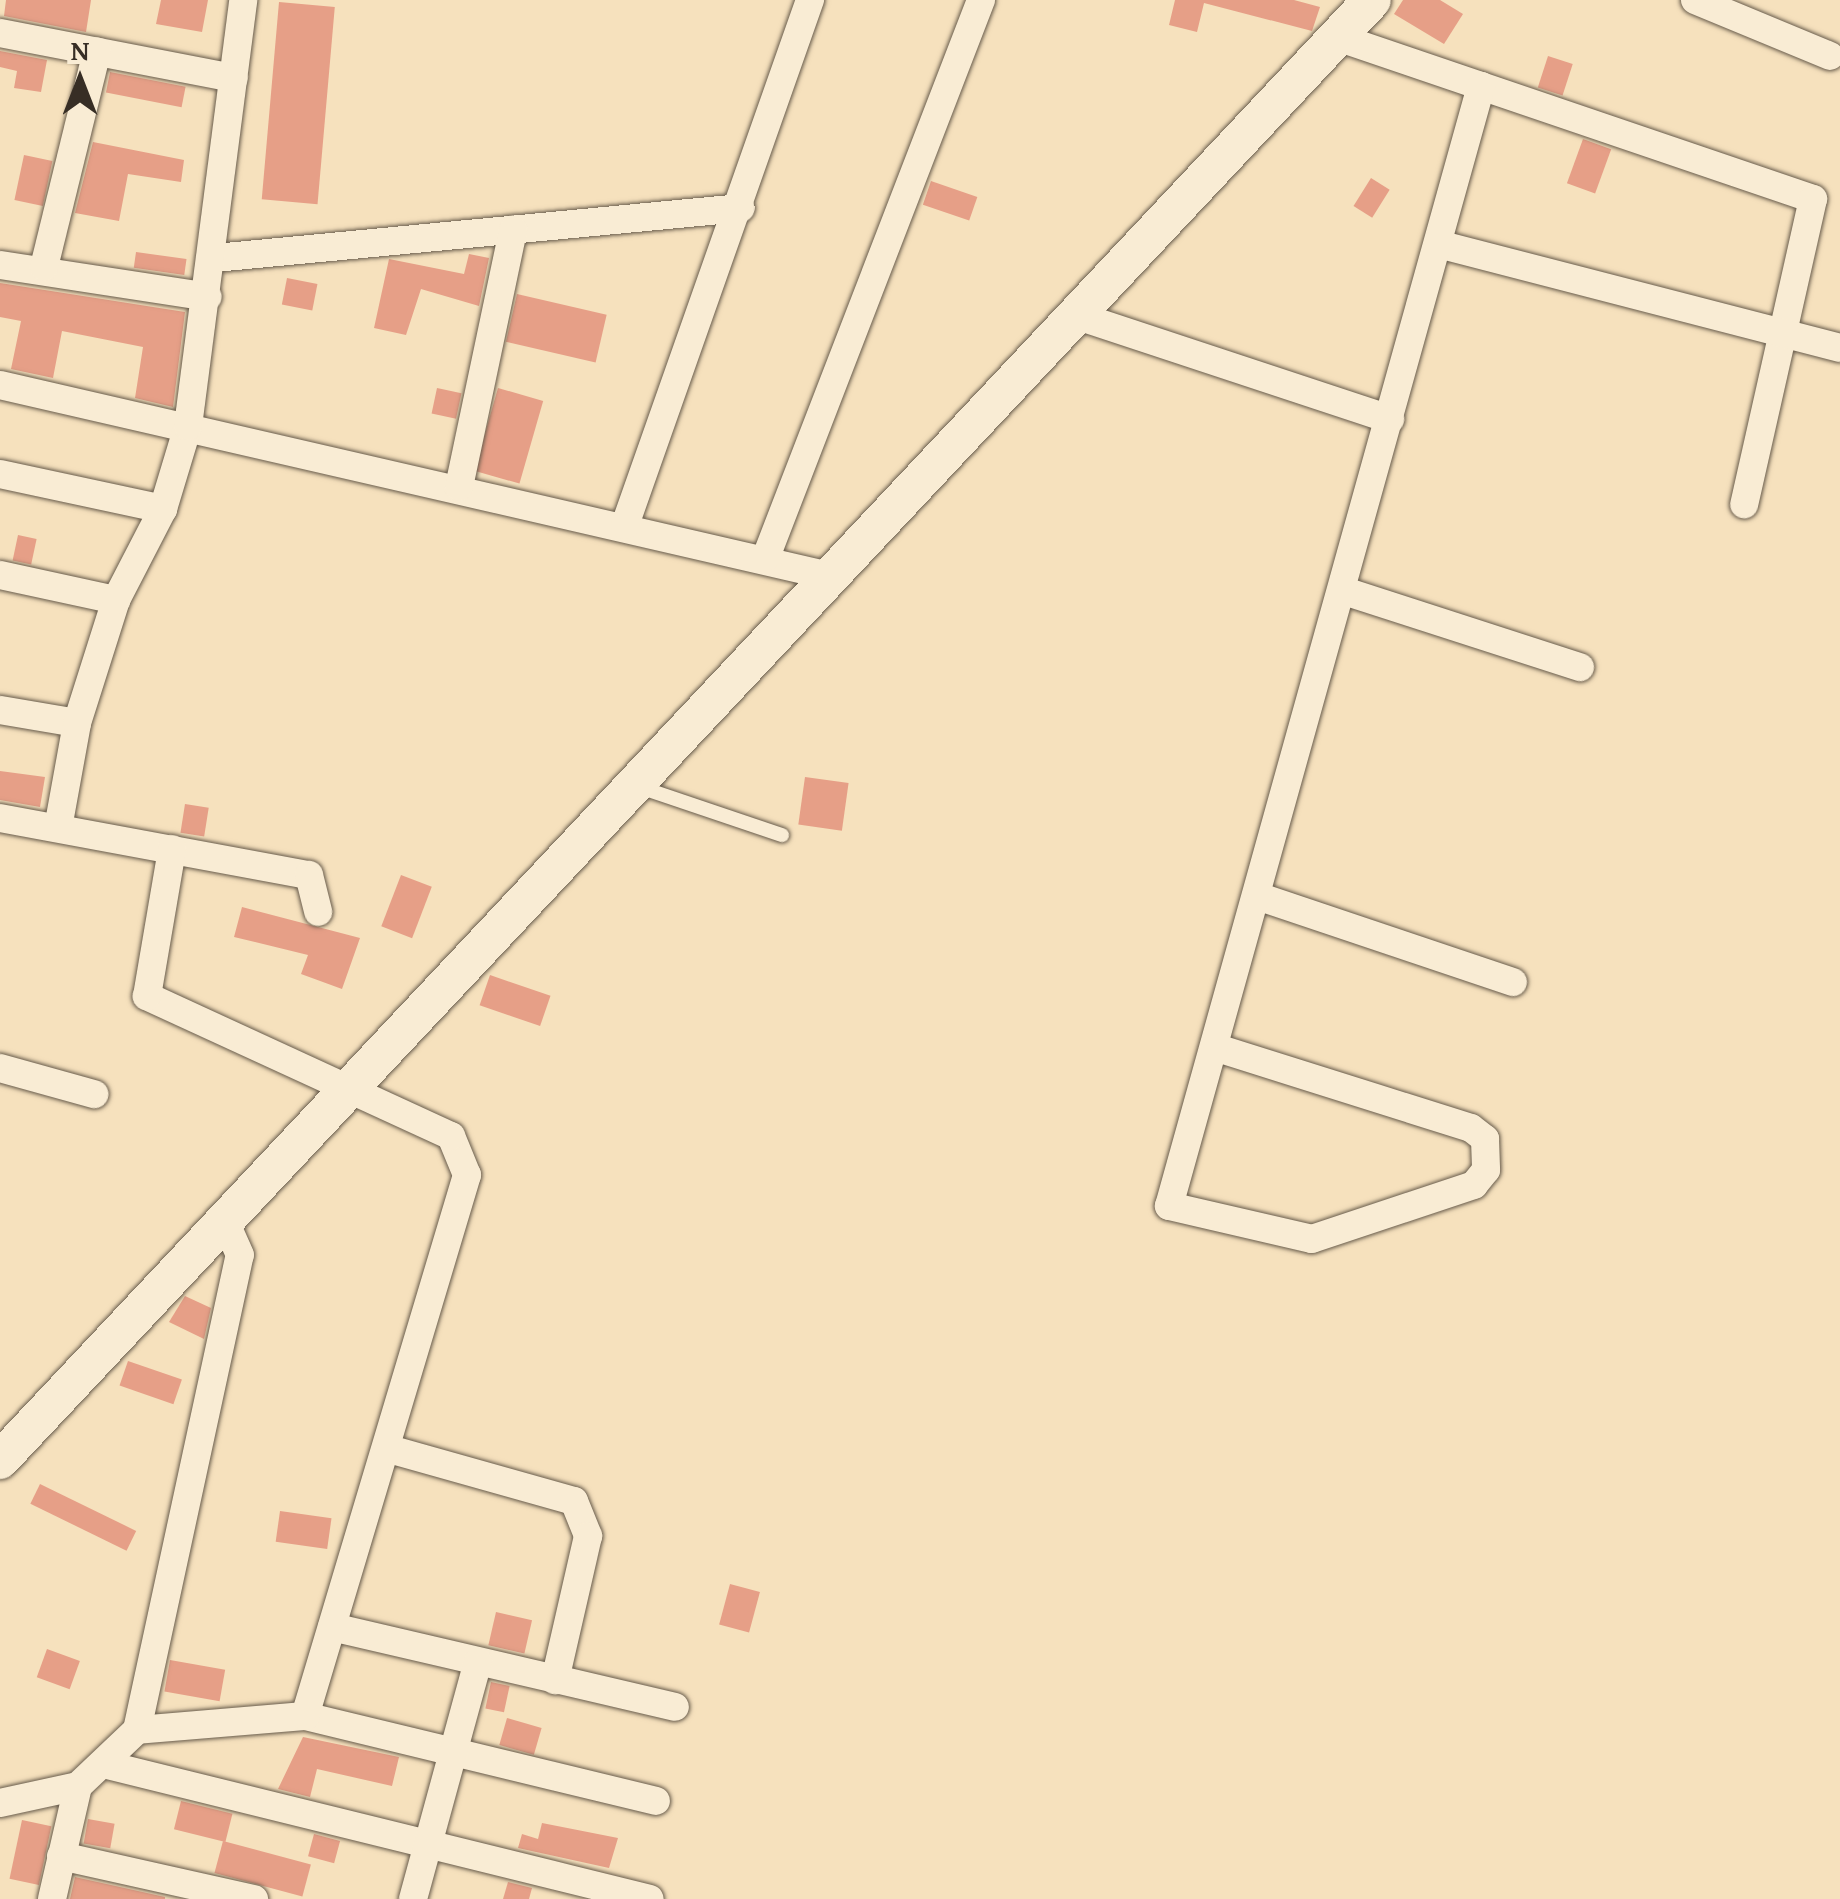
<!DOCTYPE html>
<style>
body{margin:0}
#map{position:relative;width:1840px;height:1899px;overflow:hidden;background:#f6e1bd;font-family:"Gentium Book Plus",serif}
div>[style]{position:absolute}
.building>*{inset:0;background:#e69f87;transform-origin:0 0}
.roads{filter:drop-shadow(0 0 2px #675b4b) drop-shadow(0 0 2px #675b4b)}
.service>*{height:14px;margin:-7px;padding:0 7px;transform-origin:7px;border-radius:7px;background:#f9ecd4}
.minor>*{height:28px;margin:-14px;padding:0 14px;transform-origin:14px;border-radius:14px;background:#f9ecd4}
.secondary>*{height:38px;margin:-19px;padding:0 19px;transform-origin:19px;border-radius:19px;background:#f9ecd4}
span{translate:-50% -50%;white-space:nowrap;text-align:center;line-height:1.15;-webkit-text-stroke:8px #f9ecd4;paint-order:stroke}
.north{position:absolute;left:30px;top:30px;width:100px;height:100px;-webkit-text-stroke:8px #f9ecd4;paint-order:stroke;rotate:0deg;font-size:28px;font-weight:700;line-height:40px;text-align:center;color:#372e25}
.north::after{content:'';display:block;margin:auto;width:35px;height:45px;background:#372e25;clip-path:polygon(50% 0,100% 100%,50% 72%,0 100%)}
</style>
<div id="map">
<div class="building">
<i style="clip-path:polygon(6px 0,91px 0,86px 32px,4px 16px)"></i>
<i style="clip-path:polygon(161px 0,208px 0,202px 32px,156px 24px)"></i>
<i style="clip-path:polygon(1175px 0,1294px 0,1320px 7px,1312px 31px,1204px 3px,1197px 32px,1169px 25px)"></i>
<i style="clip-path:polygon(1403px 0,1440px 0,1463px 14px,1444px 44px,1394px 14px)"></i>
<i style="left:279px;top:2px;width:56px;height:198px;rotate:5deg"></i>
<i style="clip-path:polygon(0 51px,47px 60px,41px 92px,14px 88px,17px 71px,0 67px)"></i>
<i style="left:1548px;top:56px;width:26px;height:33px;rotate:18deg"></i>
<i style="left:110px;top:72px;width:77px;height:21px;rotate:11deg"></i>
<i style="left:1583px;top:139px;width:30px;height:47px;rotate:20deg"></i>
<i style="clip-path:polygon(93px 142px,184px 160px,181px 182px,128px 174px,119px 221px,75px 213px)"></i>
<i style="left:24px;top:155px;width:29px;height:46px;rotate:12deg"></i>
<i style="left:1371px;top:178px;width:22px;height:33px;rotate:32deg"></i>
<i style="left:931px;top:181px;width:49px;height:25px;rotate:19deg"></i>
<i style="left:136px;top:252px;width:51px;height:16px;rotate:8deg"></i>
<i style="clip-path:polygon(469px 254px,489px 258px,479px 306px,421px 289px,406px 335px,374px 328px,389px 259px,464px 274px)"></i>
<i style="left:287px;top:278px;width:31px;height:27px;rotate:11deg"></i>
<i style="clip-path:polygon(0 283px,185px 312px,173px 407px,135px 398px,143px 347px,62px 331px,53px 378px,11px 369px,21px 321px,0 317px)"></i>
<i style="left:517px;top:294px;width:92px;height:49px;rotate:13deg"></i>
<i style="left:437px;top:388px;width:25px;height:26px;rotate:12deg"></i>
<i style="left:498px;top:388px;width:47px;height:86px;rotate:16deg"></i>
<i style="left:18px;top:535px;width:19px;height:26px;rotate:12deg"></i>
<i style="clip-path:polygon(0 771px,45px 777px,40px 807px,0 800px)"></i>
<i style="left:805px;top:777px;width:44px;height:48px;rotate:8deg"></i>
<i style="left:185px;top:804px;width:24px;height:29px;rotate:9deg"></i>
<i style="left:401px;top:875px;width:33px;height:55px;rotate:21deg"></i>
<i style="clip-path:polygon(242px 907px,360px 938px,342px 989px,301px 974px,308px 955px,234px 937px)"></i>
<i style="left:490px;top:975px;width:64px;height:32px;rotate:19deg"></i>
<i style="clip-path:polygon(185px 1296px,211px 1308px,204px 1339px,169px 1322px)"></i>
<i style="left:128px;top:1361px;width:57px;height:26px;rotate:19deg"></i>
<i style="left:40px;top:1484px;width:107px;height:22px;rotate:26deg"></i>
<i style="left:280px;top:1511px;width:52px;height:31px;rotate:8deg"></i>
<i style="left:730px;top:1584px;width:31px;height:42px;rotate:15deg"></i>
<i style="left:496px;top:1612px;width:37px;height:34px;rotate:13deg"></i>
<i style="left:47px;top:1649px;width:35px;height:30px;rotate:20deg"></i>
<i style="left:170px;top:1660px;width:56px;height:32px;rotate:10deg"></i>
<i style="left:491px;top:1682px;width:19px;height:27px;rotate:12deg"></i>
<i style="left:507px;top:1718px;width:36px;height:28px;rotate:16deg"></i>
<i style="clip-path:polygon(303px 1737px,399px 1757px,392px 1786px,317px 1769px,310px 1797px,278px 1789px)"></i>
<i style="left:181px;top:1801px;width:53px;height:29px;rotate:14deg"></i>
<i style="left:88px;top:1819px;width:27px;height:25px;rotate:10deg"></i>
<i style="left:22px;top:1820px;width:30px;height:60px;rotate:12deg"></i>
<i style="clip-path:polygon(542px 1823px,618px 1838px,609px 1868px,518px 1848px,522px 1834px,538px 1839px)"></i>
<i style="left:314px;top:1834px;width:27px;height:23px;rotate:15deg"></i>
<i style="left:223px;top:1841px;width:91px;height:33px;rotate:15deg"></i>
<i style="clip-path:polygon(75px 1877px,165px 1897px,165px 1899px,70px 1899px)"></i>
<i style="clip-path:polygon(508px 1882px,532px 1888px,529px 1899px,503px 1899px)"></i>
</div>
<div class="roads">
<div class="service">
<i style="left:640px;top:787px;width:150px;rotate:18.7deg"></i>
</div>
<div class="minor">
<i style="left:1695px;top:0;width:146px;rotate:22.5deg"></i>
<i style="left:0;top:33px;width:238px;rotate:10.9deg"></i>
<i style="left:1337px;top:37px;width:503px;rotate:18.8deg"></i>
<i style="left:1813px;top:199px;width:313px;rotate:102.7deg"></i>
<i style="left:1438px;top:244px;width:415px;rotate:14.5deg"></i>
<i style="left:215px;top:258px;width:528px;rotate:-5.43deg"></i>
<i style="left:0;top:265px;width:210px;rotate:8.7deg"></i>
<i style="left:44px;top:267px;width:222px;rotate:-76.2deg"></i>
<i style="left:1075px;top:315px;width:332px;rotate:18.3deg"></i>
<i style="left:0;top:385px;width:852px;rotate:12.96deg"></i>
<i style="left:0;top:474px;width:167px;rotate:12.1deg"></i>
<i style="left:459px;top:487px;width:263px;rotate:-78.1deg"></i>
<i style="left:625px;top:525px;width:557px;rotate:-70.59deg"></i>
<i style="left:766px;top:557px;width:597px;rotate:-68.89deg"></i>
<i style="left:0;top:575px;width:119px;rotate:12.2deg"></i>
<i style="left:1344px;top:591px;width:248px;rotate:17.9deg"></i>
<i style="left:0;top:710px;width:78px;rotate:9.6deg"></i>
<i style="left:0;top:818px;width:314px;rotate:10.5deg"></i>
<i style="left:309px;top:875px;width:38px;rotate:76deg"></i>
<i style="left:58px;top:828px;width:107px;rotate:-79.7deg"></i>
<i style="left:77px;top:723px;width:129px;rotate:-72.4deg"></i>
<i style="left:116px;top:600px;width:102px;rotate:-62.7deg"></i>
<i style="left:163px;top:509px;width:87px;rotate:-73.2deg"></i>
<i style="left:188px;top:426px;width:430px;rotate:-82.6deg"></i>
<i style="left:1257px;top:896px;width:270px;rotate:18.6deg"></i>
<i style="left:1214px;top:1047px;width:269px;rotate:17.5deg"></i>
<i style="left:1471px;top:1128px;width:18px;rotate:38deg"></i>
<i style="left:1485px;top:1139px;width:31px;rotate:88deg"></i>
<i style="left:1486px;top:1170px;width:19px;rotate:129deg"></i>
<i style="left:1474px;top:1185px;width:171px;rotate:161.6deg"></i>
<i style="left:1312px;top:1239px;width:147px;rotate:-167deg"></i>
<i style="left:1169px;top:1206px;width:1163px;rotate:-74.43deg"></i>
<i style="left:0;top:1068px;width:98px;rotate:15.5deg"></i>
<i style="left:389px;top:1449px;width:192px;rotate:15.7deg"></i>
<i style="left:574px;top:1501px;width:38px;rotate:68deg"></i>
<i style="left:588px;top:1536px;width:148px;rotate:102.9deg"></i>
<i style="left:332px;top:1627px;width:352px;rotate:13.1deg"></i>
<i style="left:305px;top:1716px;width:361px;rotate:13.6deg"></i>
<i style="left:137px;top:1730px;width:169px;rotate:-4.8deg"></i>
<i style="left:305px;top:1716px;width:565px;rotate:-73.33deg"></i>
<i style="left:467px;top:1175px;width:42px;rotate:-112.3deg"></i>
<i style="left:451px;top:1136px;width:335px;rotate:-155.3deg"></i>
<i style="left:147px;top:996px;width:149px;rotate:-80.3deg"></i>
<i style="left:103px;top:1764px;width:563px;rotate:13.86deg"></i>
<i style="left:0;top:1803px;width:80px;rotate:-12.3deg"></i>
<i style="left:78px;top:1786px;width:81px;rotate:-43.5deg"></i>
<i style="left:137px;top:1730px;width:486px;rotate:-77.8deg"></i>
<i style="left:240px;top:1255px;width:32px;rotate:-114deg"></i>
<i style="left:61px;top:1856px;width:198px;rotate:12.6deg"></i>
<i style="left:52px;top:1899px;width:116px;rotate:-77deg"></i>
<i style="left:413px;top:1899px;width:246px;rotate:-74.7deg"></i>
</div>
<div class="secondary">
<i style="left:0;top:1460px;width:2003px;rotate:-46.78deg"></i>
</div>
</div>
<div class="north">N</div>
</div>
